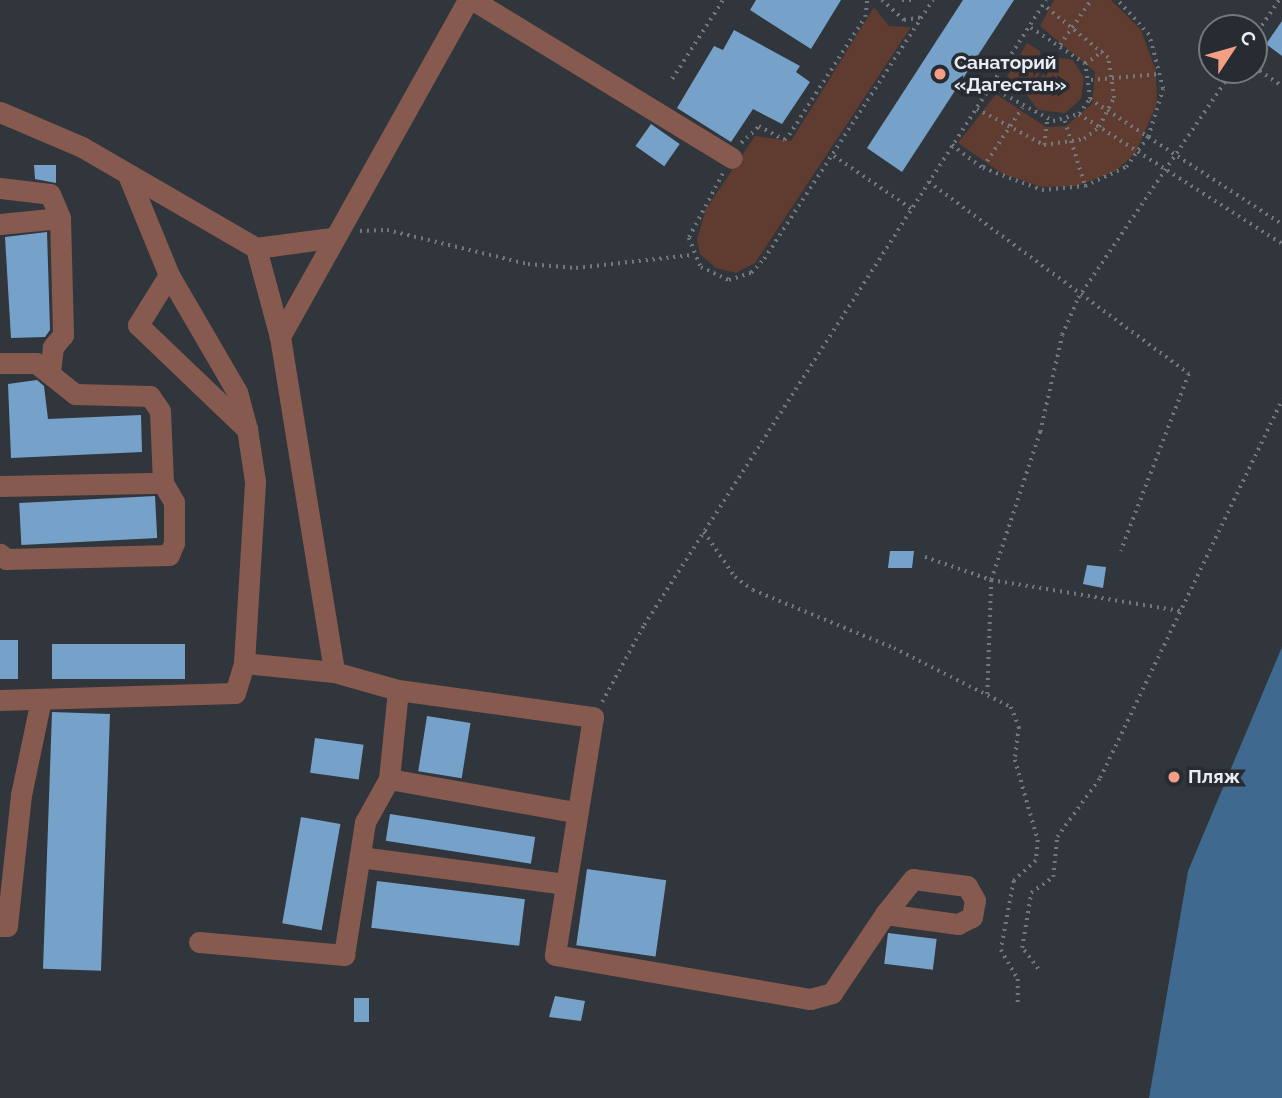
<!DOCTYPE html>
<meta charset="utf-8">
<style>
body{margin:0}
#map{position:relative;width:1282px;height:1098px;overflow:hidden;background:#30363c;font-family:Raleway,sans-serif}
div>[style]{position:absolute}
.green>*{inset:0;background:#5f3b30}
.water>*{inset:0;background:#3f698e}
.building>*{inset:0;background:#76a2ca;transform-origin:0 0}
.path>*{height:3.5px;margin-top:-1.75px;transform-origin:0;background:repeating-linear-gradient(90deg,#73787e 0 2px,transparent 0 7px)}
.minor>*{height:21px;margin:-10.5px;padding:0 10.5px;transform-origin:10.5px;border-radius:10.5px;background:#865a4e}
.dots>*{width:19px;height:19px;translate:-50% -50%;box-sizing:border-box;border:4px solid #262c32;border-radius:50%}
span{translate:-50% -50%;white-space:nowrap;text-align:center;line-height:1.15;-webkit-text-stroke:7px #262c32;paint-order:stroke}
.poi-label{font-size:19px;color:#e9edf1;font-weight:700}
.left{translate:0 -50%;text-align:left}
.north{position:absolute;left:1198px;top:14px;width:70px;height:70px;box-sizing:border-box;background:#262c32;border:2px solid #74797e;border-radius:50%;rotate:54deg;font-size:19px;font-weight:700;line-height:28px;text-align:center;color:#e9edf1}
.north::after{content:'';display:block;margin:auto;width:24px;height:32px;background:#f49e86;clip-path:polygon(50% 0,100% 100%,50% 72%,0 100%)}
</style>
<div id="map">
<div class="green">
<i style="clip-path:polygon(1054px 0,1111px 0,1141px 30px,1156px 71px,1157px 103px,1136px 152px,1116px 171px,1077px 186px,1042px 187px,1003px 174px,958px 143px,996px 94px,1046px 127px,1066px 126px,1092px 104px,1095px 72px,1040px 26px)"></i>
<i style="clip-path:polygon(874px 7px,889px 26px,911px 27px,755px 263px,736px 273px,716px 268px,700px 254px,697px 240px,706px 209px,755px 136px,791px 141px)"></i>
<i style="clip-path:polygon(1027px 43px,1040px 51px,1041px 66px,1038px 77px,1019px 87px,1005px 80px)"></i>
<i style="clip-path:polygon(1045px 55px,1073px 60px,1084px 78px,1081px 99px,1065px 113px,1038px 110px,1024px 91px,1047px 72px)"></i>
</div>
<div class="water">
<i style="clip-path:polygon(1282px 647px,1282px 1098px,1149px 1098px,1188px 871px)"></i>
</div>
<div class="building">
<i style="clip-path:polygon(756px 0,841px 0,811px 49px,750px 10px)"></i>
<i style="clip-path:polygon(963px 0,1014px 0,902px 172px,867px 148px)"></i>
<i style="clip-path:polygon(1282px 21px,1282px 56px,1266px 44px)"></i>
<i style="clip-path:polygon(734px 30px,800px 66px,796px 72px,810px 82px,782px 124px,753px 109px,731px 142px,677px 108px,714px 46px,723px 50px)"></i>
<i style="left:651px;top:124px;width:35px;height:27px;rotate:35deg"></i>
<i style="clip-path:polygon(34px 165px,56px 165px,56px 183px,35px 179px)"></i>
<i style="clip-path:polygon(47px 232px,50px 330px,45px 337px,11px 338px,5px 237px)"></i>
<i style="clip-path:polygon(37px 380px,44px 386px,48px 419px,141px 415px,142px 452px,11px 458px,8px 384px)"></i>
<i style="left:155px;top:496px;width:42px;height:136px;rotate:87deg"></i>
<i style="clip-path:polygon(890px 551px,914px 551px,912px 568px,888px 568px)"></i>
<i style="clip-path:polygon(1087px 565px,1106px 567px,1103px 588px,1083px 584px)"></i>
<i style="left:0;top:640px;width:18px;height:39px"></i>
<i style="left:185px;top:644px;width:35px;height:133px;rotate:90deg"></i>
<i style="left:52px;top:712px;width:58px;height:257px;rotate:2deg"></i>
<i style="left:427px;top:716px;width:44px;height:56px;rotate:9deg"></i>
<i style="left:315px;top:738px;width:49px;height:35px;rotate:8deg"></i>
<i style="left:390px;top:814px;width:147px;height:27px;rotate:9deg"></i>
<i style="left:301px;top:817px;width:40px;height:108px;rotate:10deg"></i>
<i style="left:587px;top:869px;width:80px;height:77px;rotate:8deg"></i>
<i style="left:377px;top:881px;width:149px;height:47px;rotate:7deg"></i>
<i style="left:888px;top:933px;width:49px;height:31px;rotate:7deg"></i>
<i style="clip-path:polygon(555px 996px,585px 1001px,581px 1021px,549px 1017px)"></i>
<i style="left:354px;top:998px;width:15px;height:24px"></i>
</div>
<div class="path">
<i style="left:882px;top:0;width:30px;rotate:42deg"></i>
<i style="left:904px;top:20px;width:19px;rotate:-9deg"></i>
<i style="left:902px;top:0;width:13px"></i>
<i style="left:1254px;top:37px;width:45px;rotate:-56deg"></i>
<i style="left:1060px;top:45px;width:55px;rotate:-55.4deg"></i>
<i style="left:1085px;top:64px;width:22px;rotate:-36deg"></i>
<i style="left:1254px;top:67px;width:34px;rotate:34deg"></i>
<i style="left:672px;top:79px;width:94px;rotate:-57.2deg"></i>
<i style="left:1091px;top:80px;width:69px;rotate:-5deg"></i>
<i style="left:992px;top:88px;width:69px;rotate:28.4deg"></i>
<i style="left:1053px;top:121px;width:27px;rotate:-15deg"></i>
<i style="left:1079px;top:114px;width:19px;rotate:-54deg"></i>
<i style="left:1090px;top:99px;width:35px;rotate:-98deg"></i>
<i style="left:1085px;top:64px;width:67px;rotate:-146.5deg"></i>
<i style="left:1090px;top:99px;width:229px;rotate:33.1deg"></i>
<i style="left:977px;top:109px;width:76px;rotate:28.2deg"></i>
<i style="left:1044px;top:145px;width:40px;rotate:-8.5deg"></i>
<i style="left:1084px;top:139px;width:19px;rotate:-39deg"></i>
<i style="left:1099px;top:127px;width:33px;rotate:-63deg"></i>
<i style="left:1114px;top:98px;width:40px;rotate:-98.5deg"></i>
<i style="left:1108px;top:58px;width:84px;rotate:-140.8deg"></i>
<i style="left:1079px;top:114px;width:241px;rotate:32.6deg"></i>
<i style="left:1065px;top:121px;width:67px;rotate:72.6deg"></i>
<i style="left:741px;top:143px;width:25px;rotate:-43deg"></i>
<i style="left:759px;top:126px;width:29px;rotate:29deg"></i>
<i style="left:784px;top:140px;width:7px;rotate:-45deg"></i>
<i style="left:789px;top:135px;width:140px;rotate:-57.2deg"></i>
<i style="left:865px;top:17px;width:17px;rotate:-83deg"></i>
<i style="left:952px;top:145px;width:39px;rotate:37deg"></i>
<i style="left:983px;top:168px;width:63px;rotate:20.4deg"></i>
<i style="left:1042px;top:190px;width:43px;rotate:-5.3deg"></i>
<i style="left:1085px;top:186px;width:45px;rotate:-24.9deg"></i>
<i style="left:1126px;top:167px;width:37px;rotate:-54deg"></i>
<i style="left:1148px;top:137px;width:50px;rotate:-72.6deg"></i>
<i style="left:1163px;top:89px;width:56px;rotate:-104.5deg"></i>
<i style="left:1149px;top:35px;width:47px;rotate:-132.4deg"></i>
<i style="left:1044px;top:145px;width:26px;rotate:-83deg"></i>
<i style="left:834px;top:156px;width:94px;rotate:34.2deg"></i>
<i style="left:983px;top:167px;width:71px;rotate:-56.5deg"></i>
<i style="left:723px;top:174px;width:72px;rotate:118deg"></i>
<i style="left:689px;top:238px;width:31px;rotate:68deg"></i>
<i style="left:701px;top:267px;width:31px;rotate:25deg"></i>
<i style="left:729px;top:280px;width:23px;rotate:-18deg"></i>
<i style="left:751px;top:273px;width:19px;rotate:-47deg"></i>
<i style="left:764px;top:259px;width:309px;rotate:-56.9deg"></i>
<i style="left:929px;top:182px;width:323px;rotate:36.4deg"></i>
<i style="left:1189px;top:374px;width:190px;rotate:111deg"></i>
<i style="left:360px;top:231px;width:27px;rotate:-2deg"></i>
<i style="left:387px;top:230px;width:145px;rotate:13.6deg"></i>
<i style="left:528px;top:264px;width:48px;rotate:4.8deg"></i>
<i style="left:576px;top:268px;width:117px;rotate:-6.4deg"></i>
<i style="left:704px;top:532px;width:55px;rotate:55.4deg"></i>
<i style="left:735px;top:577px;width:22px;rotate:36deg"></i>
<i style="left:753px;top:590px;width:152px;rotate:22.4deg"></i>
<i style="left:894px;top:648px;width:131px;rotate:26.8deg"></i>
<i style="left:1011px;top:707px;width:22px;rotate:68deg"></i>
<i style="left:1019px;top:727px;width:33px;rotate:97deg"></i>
<i style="left:1015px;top:760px;width:83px;rotate:74deg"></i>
<i style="left:1038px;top:840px;width:21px;rotate:95deg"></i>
<i style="left:1036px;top:861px;width:30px;rotate:138deg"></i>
<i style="left:1014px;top:881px;width:70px;rotate:100.7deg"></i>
<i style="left:1001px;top:950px;width:34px;rotate:60deg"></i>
<i style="left:1018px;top:979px;width:27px;rotate:90deg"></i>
<i style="left:925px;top:557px;width:70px;rotate:19.2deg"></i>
<i style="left:991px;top:580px;width:192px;rotate:9.3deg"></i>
<i style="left:987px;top:694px;width:114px;rotate:-88deg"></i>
<i style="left:991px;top:580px;width:156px;rotate:-71.7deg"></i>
<i style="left:1040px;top:432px;width:99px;rotate:-77.2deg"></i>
<i style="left:1062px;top:335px;width:40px;rotate:-66.6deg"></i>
<i style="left:1078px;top:298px;width:276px;rotate:-55.8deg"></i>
<i style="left:602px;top:702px;width:88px;rotate:-61.4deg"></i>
<i style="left:644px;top:625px;width:743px;rotate:-57.25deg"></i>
<i style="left:1038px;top:969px;width:26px;rotate:-127deg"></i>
<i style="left:1022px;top:948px;width:56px;rotate:-80.7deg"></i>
<i style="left:1031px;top:893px;width:27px;rotate:-36deg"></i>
<i style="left:1053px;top:877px;width:40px;rotate:-84.3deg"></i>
<i style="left:1057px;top:837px;width:73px;rotate:-53.9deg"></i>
<i style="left:1100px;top:778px;width:420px;rotate:-64.3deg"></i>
</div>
<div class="minor">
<i style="left:468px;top:0;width:386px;rotate:119.2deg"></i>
<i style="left:280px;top:337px;width:339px;rotate:80.8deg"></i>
<i style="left:334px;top:672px;width:66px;rotate:15.7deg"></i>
<i style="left:398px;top:690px;width:197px;rotate:7.9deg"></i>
<i style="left:593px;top:717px;width:241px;rotate:99.1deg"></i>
<i style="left:555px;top:955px;width:259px;rotate:9.8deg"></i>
<i style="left:810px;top:999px;width:23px;rotate:-15deg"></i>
<i style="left:832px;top:993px;width:95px;rotate:-56.1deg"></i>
<i style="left:885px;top:914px;width:74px;rotate:7.8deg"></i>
<i style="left:958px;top:924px;width:16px;rotate:-27deg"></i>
<i style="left:972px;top:917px;width:17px;rotate:-80deg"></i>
<i style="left:975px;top:900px;width:16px;rotate:-120deg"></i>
<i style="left:967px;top:886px;width:54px;rotate:-172.6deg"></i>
<i style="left:913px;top:879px;width:45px;rotate:128.7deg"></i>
<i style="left:473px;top:0;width:303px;rotate:31.4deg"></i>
<i style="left:0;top:112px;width:89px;rotate:23.1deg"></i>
<i style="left:82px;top:147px;width:201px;rotate:30.1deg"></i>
<i style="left:256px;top:248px;width:76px;rotate:-7.6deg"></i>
<i style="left:0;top:188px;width:50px;rotate:6.8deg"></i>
<i style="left:50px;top:194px;width:26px;rotate:67deg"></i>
<i style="left:60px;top:218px;width:117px;rotate:88.5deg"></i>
<i style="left:63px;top:335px;width:16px;rotate:130deg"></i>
<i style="left:53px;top:347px;width:26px;rotate:97deg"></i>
<i style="left:0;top:224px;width:60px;rotate:-5.7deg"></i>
<i style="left:256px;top:248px;width:92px;rotate:74.9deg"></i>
<i style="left:169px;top:275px;width:59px;rotate:121.8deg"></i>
<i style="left:138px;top:325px;width:151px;rotate:43.7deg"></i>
<i style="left:0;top:363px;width:36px"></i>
<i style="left:36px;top:363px;width:50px;rotate:38.5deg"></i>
<i style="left:75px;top:394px;width:75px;rotate:1.5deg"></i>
<i style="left:150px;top:396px;width:18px;rotate:56deg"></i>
<i style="left:160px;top:411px;width:72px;rotate:87.6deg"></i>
<i style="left:0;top:486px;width:163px;rotate:-1.1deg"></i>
<i style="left:163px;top:483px;width:22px;rotate:60deg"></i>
<i style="left:174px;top:502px;width:41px;rotate:90deg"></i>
<i style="left:174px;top:543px;width:13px;rotate:113deg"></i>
<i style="left:169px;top:555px;width:163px;rotate:178.6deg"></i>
<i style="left:6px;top:559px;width:8px;rotate:-140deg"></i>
<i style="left:244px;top:663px;width:90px;rotate:5.7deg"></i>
<i style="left:0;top:700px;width:235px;rotate:-1.7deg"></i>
<i style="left:235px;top:693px;width:31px;rotate:-73deg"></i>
<i style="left:244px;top:663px;width:182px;rotate:-86.5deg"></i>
<i style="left:255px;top:481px;width:53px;rotate:-98.7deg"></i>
<i style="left:247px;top:429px;width:38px;rotate:-105deg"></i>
<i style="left:237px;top:392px;width:135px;rotate:-120.2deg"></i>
<i style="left:169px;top:275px;width:108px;rotate:-112.3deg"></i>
<i style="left:389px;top:779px;width:189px;rotate:10.1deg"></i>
<i style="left:360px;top:857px;width:207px;rotate:7.5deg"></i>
<i style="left:0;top:926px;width:7px"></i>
<i style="left:7px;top:926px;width:132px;rotate:-83.9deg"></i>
<i style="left:21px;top:795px;width:98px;rotate:-78.2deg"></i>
<i style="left:199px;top:942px;width:146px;rotate:5.1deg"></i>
<i style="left:344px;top:955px;width:135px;rotate:-81deg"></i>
<i style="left:365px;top:822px;width:49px;rotate:-60.8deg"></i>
<i style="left:389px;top:779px;width:89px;rotate:-84.2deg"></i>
</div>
<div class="dots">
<i style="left:940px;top:74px;background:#f49e86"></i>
<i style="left:1174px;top:777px;background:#f49e86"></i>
</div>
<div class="poi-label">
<span class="left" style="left:954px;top:74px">Санаторий<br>«Дагестан»</span>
<span class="left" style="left:1188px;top:777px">Пляж</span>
</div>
<div class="north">С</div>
</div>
